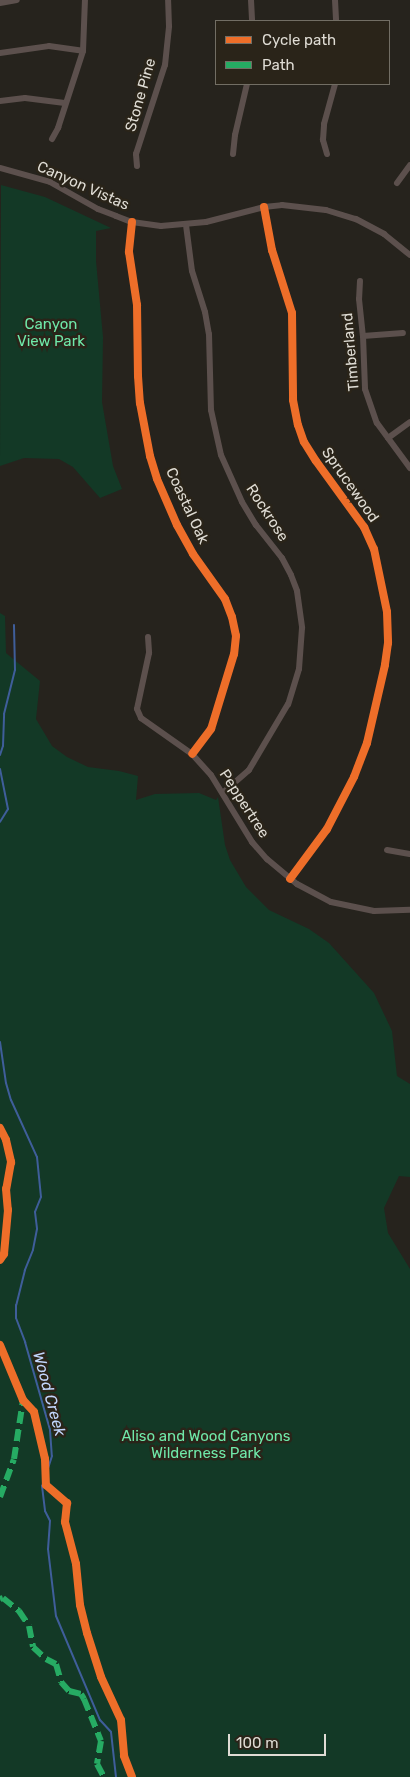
<!DOCTYPE html>
<style>
body{margin:0}
#map{position:relative;width:410px;height:1777px;overflow:hidden;background:#26231d;font-family:Rubik,sans-serif}
div>[style]{position:absolute}
.green>*{inset:0;background:#133926}
.stream>*{height:2px;margin:-1px;padding:0 1px;transform-origin:1px;border-radius:1px;background:#3f5e9a}
.minor>*{height:6px;margin:-3px;padding:0 3px;transform-origin:3px;border-radius:3px;background:#5c504d}
.quiet>*{height:6px;margin-top:-3px;transform-origin:0;background:repeating-linear-gradient(90deg,#26ab63 0 12px,transparent 0 18px)}
.cycleway>*{height:8px;margin:-4px;padding:0 4px;transform-origin:4px;border-radius:4px;background:#ee6e29}
span{translate:-50% -50%;white-space:nowrap;text-align:center;line-height:1.15;-webkit-text-stroke:5px #2a2419;paint-order:stroke}
.street-label{font-size:15px;color:#dfdcd4}
.park-label{font-size:15px;color:#6fe8a9}
.water-label{font-size:16px;color:#c2d6fc;font-style:italic}
.legend{position:absolute;left:215px;top:20px;width:175px;height:65px;box-sizing:border-box;background:#2a2419;border:1px solid #726e64;margin:0;padding:6px 9px;list-style:none;font-size:15px;color:#dfdcd4}
.legend li{display:flex;align-items:center;gap:10px;height:25px}
.legend b{width:25px;border:1px solid #726e64}
.scale{position:absolute;left:228px;top:1734px;width:98px;height:22px;box-sizing:border-box;border:2px solid #dfdcd4;border-top:0;padding-left:6px;font-size:15px;line-height:18px;white-space:nowrap;color:#dfdcd4;-webkit-text-stroke:4px #2a2419;paint-order:stroke}
</style>
<div id="map">
<div class="green">
<i style="clip-path:polygon(1px 185px,45px 197px,111px 228px,96px 231px,96px 261px,103px 337px,102px 402px,113px 466px,122px 489px,100px 498px,73px 467px,59px 459px,24px 458px,0 466px)"></i>
<i style="clip-path:polygon(0 613px,5px 616px,6px 653px,40px 681px,36px 719px,52px 746px,67px 757px,88px 767px,119px 771px,138px 776px,136px 800px,155px 794px,199px 793px,216px 800px,218px 797px,225px 845px,230px 860px,246px 887px,269px 910px,309px 929px,329px 943px,374px 993px,392px 1031px,397px 1076px,410px 1084px,410px 1177px,399px 1176px,384px 1208px,388px 1233px,410px 1269px,410px 1777px,0 1777px)"></i>
</div>
<div class="stream">
<i style="left:0;top:755px;width:9px;rotate:-72deg"></i>
<i style="left:3px;top:746px;width:32px;rotate:-88deg"></i>
<i style="left:4px;top:714px;width:45px;rotate:-76deg"></i>
<i style="left:15px;top:670px;width:45px;rotate:-91.3deg"></i>
<i style="left:0;top:769px;width:41px;rotate:78.7deg"></i>
<i style="left:8px;top:809px;width:15px;rotate:122deg"></i>
<i style="left:0;top:1042px;width:41px;rotate:81.7deg"></i>
<i style="left:6px;top:1083px;width:18px;rotate:74deg"></i>
<i style="left:11px;top:1100px;width:63px;rotate:65.5deg"></i>
<i style="left:37px;top:1157px;width:40px;rotate:84.3deg"></i>
<i style="left:41px;top:1197px;width:16px;rotate:112deg"></i>
<i style="left:35px;top:1212px;width:17px;rotate:83deg"></i>
<i style="left:37px;top:1229px;width:21px;rotate:101deg"></i>
<i style="left:33px;top:1250px;width:22px;rotate:112deg"></i>
<i style="left:25px;top:1270px;width:36px;rotate:104deg"></i>
<i style="left:16px;top:1305px;width:13px;rotate:90deg"></i>
<i style="left:16px;top:1318px;width:26px;rotate:69deg"></i>
<i style="left:25px;top:1342px;width:91px;rotate:74.1deg"></i>
<i style="left:50px;top:1430px;width:26px;rotate:86deg"></i>
<i style="left:52px;top:1456px;width:32px;rotate:108deg"></i>
<i style="left:42px;top:1486px;width:25px;rotate:83deg"></i>
<i style="left:45px;top:1511px;width:11px;rotate:63deg"></i>
<i style="left:50px;top:1521px;width:28px;rotate:94deg"></i>
<i style="left:48px;top:1549px;width:67px;rotate:83.2deg"></i>
<i style="left:56px;top:1616px;width:113px;rotate:67.1deg"></i>
<i style="left:100px;top:1720px;width:16px;rotate:47deg"></i>
<i style="left:111px;top:1732px;width:45px;rotate:83.7deg"></i>
</div>
<div class="minor">
<i style="left:251px;top:0;width:21px;rotate:87deg"></i>
<i style="left:335px;top:0;width:21px;rotate:87deg"></i>
<i style="left:0;top:3px;width:17px;rotate:-10deg"></i>
<i style="left:0;top:53px;width:49px;rotate:-8.1deg"></i>
<i style="left:49px;top:46px;width:34px;rotate:8deg"></i>
<i style="left:0;top:101px;width:25px;rotate:-7deg"></i>
<i style="left:25px;top:98px;width:40px;rotate:7.1deg"></i>
<i style="left:52px;top:139px;width:13px;rotate:-61deg"></i>
<i style="left:58px;top:128px;width:81px;rotate:-72deg"></i>
<i style="left:83px;top:51px;width:51px;rotate:-87.8deg"></i>
<i style="left:233px;top:154px;width:19px;rotate:-84deg"></i>
<i style="left:235px;top:135px;width:52px;rotate:-76.8deg"></i>
<i style="left:327px;top:154px;width:15px;rotate:-106deg"></i>
<i style="left:323px;top:140px;width:16px;rotate:-86deg"></i>
<i style="left:324px;top:124px;width:41px;rotate:-74.6deg"></i>
<i style="left:137px;top:166px;width:12px;rotate:-95deg"></i>
<i style="left:136px;top:154px;width:94px;rotate:-72deg"></i>
<i style="left:165px;top:65px;width:39px;rotate:-84deg"></i>
<i style="left:169px;top:26px;width:26px;rotate:-92deg"></i>
<i style="left:0;top:168px;width:52px;rotate:15.6deg"></i>
<i style="left:50px;top:182px;width:55px;rotate:29.4deg"></i>
<i style="left:98px;top:209px;width:19px;rotate:21deg"></i>
<i style="left:116px;top:216px;width:17px;rotate:21deg"></i>
<i style="left:132px;top:222px;width:29px;rotate:8deg"></i>
<i style="left:161px;top:226px;width:45px;rotate:-5.1deg"></i>
<i style="left:206px;top:222px;width:60px;rotate:-14.5deg"></i>
<i style="left:264px;top:207px;width:18px;rotate:-6deg"></i>
<i style="left:282px;top:205px;width:44px;rotate:6.5deg"></i>
<i style="left:326px;top:210px;width:31px;rotate:17deg"></i>
<i style="left:356px;top:219px;width:32px;rotate:28deg"></i>
<i style="left:384px;top:234px;width:33px;rotate:39deg"></i>
<i style="left:397px;top:183px;width:22px;rotate:-54deg"></i>
<i style="left:264px;top:207px;width:44px;rotate:79.5deg"></i>
<i style="left:272px;top:250px;width:66px;rotate:72.4deg"></i>
<i style="left:292px;top:313px;width:87px;rotate:89.3deg"></i>
<i style="left:293px;top:400px;width:25px;rotate:79deg"></i>
<i style="left:298px;top:425px;width:18px;rotate:71deg"></i>
<i style="left:304px;top:442px;width:22px;rotate:58deg"></i>
<i style="left:316px;top:461px;width:82px;rotate:54deg"></i>
<i style="left:364px;top:527px;width:24px;rotate:66deg"></i>
<i style="left:374px;top:549px;width:64px;rotate:78.3deg"></i>
<i style="left:387px;top:612px;width:31px;rotate:88deg"></i>
<i style="left:388px;top:643px;width:22px;rotate:98deg"></i>
<i style="left:385px;top:665px;width:80px;rotate:103deg"></i>
<i style="left:367px;top:743px;width:36px;rotate:111deg"></i>
<i style="left:354px;top:777px;width:59px;rotate:117.4deg"></i>
<i style="left:327px;top:829px;width:62px;rotate:126.5deg"></i>
<i style="left:132px;top:222px;width:30px;rotate:96deg"></i>
<i style="left:129px;top:252px;width:54px;rotate:81.4deg"></i>
<i style="left:137px;top:305px;width:71px;rotate:89.2deg"></i>
<i style="left:138px;top:376px;width:27px;rotate:86deg"></i>
<i style="left:140px;top:403px;width:54px;rotate:79.3deg"></i>
<i style="left:150px;top:456px;width:24px;rotate:73deg"></i>
<i style="left:157px;top:479px;width:50px;rotate:66.5deg"></i>
<i style="left:177px;top:525px;width:33px;rotate:61deg"></i>
<i style="left:193px;top:554px;width:55px;rotate:54.6deg"></i>
<i style="left:225px;top:599px;width:19px;rotate:69deg"></i>
<i style="left:232px;top:617px;width:19px;rotate:78deg"></i>
<i style="left:236px;top:636px;width:18px;rotate:96deg"></i>
<i style="left:234px;top:654px;width:78px;rotate:107deg"></i>
<i style="left:211px;top:729px;width:31px;rotate:127deg"></i>
<i style="left:186px;top:225px;width:46px;rotate:82.6deg"></i>
<i style="left:192px;top:271px;width:43px;rotate:72.4deg"></i>
<i style="left:205px;top:312px;width:22px;rotate:80deg"></i>
<i style="left:209px;top:334px;width:76px;rotate:88.5deg"></i>
<i style="left:211px;top:410px;width:46px;rotate:77.5deg"></i>
<i style="left:221px;top:455px;width:51px;rotate:65.9deg"></i>
<i style="left:242px;top:502px;width:27px;rotate:59deg"></i>
<i style="left:256px;top:525px;width:42px;rotate:51.8deg"></i>
<i style="left:282px;top:558px;width:19px;rotate:62deg"></i>
<i style="left:291px;top:575px;width:17px;rotate:69deg"></i>
<i style="left:297px;top:591px;width:37px;rotate:82deg"></i>
<i style="left:302px;top:628px;width:41px;rotate:94.2deg"></i>
<i style="left:299px;top:669px;width:37px;rotate:107deg"></i>
<i style="left:288px;top:704px;width:77px;rotate:120.6deg"></i>
<i style="left:249px;top:770px;width:35px;rotate:139deg"></i>
<i style="left:360px;top:281px;width:18px;rotate:93deg"></i>
<i style="left:359px;top:299px;width:37px;rotate:84deg"></i>
<i style="left:363px;top:336px;width:53px;rotate:87.8deg"></i>
<i style="left:365px;top:389px;width:36px;rotate:71deg"></i>
<i style="left:377px;top:423px;width:56px;rotate:53.7deg"></i>
<i style="left:363px;top:336px;width:40px;rotate:-4.3deg"></i>
<i style="left:388px;top:438px;width:27px;rotate:-36deg"></i>
<i style="left:148px;top:637px;width:16px;rotate:86deg"></i>
<i style="left:149px;top:653px;width:57px;rotate:102.1deg"></i>
<i style="left:137px;top:709px;width:10px;rotate:66deg"></i>
<i style="left:141px;top:718px;width:62px;rotate:35.2deg"></i>
<i style="left:192px;top:754px;width:28px;rotate:48deg"></i>
<i style="left:211px;top:775px;width:79px;rotate:58.5deg"></i>
<i style="left:252px;top:842px;width:23px;rotate:49deg"></i>
<i style="left:267px;top:859px;width:39px;rotate:40deg"></i>
<i style="left:297px;top:884px;width:38px;rotate:28deg"></i>
<i style="left:331px;top:902px;width:44px;rotate:11.8deg"></i>
<i style="left:374px;top:911px;width:36px;rotate:-2deg"></i>
<i style="left:387px;top:850px;width:23px;rotate:10deg"></i>
</div>
<div class="quiet">
<i style="left:0;top:1497px;width:40px;rotate:-69.8deg"></i>
<i style="left:14px;top:1459px;width:60px;rotate:-81.3deg"></i>
<i style="left:0;top:1599px;width:3px;rotate:-18deg"></i>
<i style="left:3px;top:1598px;width:21px;rotate:39deg"></i>
<i style="left:19px;top:1611px;width:18px;rotate:56deg"></i>
<i style="left:29px;top:1626px;width:21px;rotate:79deg"></i>
<i style="left:33px;top:1647px;width:18px;rotate:43deg"></i>
<i style="left:46px;top:1659px;width:11px;rotate:27deg"></i>
<i style="left:56px;top:1664px;width:19px;rotate:74deg"></i>
<i style="left:61px;top:1682px;width:12px;rotate:48deg"></i>
<i style="left:69px;top:1691px;width:12px;rotate:14deg"></i>
<i style="left:81px;top:1694px;width:6px;rotate:59deg"></i>
<i style="left:84px;top:1699px;width:45px;rotate:68deg"></i>
<i style="left:101px;top:1741px;width:23px;rotate:100deg"></i>
<i style="left:97px;top:1764px;width:15px;rotate:62deg"></i>
</div>
<div class="cycleway">
<i style="left:264px;top:207px;width:44px;rotate:79.5deg"></i>
<i style="left:272px;top:250px;width:66px;rotate:72.4deg"></i>
<i style="left:292px;top:313px;width:87px;rotate:89.3deg"></i>
<i style="left:293px;top:400px;width:25px;rotate:79deg"></i>
<i style="left:298px;top:425px;width:18px;rotate:71deg"></i>
<i style="left:304px;top:442px;width:22px;rotate:58deg"></i>
<i style="left:316px;top:461px;width:82px;rotate:54deg"></i>
<i style="left:364px;top:527px;width:24px;rotate:66deg"></i>
<i style="left:374px;top:549px;width:64px;rotate:78.3deg"></i>
<i style="left:387px;top:612px;width:31px;rotate:88deg"></i>
<i style="left:388px;top:643px;width:22px;rotate:98deg"></i>
<i style="left:385px;top:665px;width:80px;rotate:103deg"></i>
<i style="left:367px;top:743px;width:36px;rotate:111deg"></i>
<i style="left:354px;top:777px;width:59px;rotate:117.4deg"></i>
<i style="left:327px;top:829px;width:62px;rotate:126.5deg"></i>
<i style="left:132px;top:222px;width:30px;rotate:96deg"></i>
<i style="left:129px;top:252px;width:54px;rotate:81.4deg"></i>
<i style="left:137px;top:305px;width:71px;rotate:89.2deg"></i>
<i style="left:138px;top:376px;width:27px;rotate:86deg"></i>
<i style="left:140px;top:403px;width:54px;rotate:79.3deg"></i>
<i style="left:150px;top:456px;width:24px;rotate:73deg"></i>
<i style="left:157px;top:479px;width:50px;rotate:66.5deg"></i>
<i style="left:177px;top:525px;width:33px;rotate:61deg"></i>
<i style="left:193px;top:554px;width:55px;rotate:54.6deg"></i>
<i style="left:225px;top:599px;width:19px;rotate:69deg"></i>
<i style="left:232px;top:617px;width:19px;rotate:78deg"></i>
<i style="left:236px;top:636px;width:18px;rotate:96deg"></i>
<i style="left:234px;top:654px;width:78px;rotate:107deg"></i>
<i style="left:211px;top:729px;width:31px;rotate:127deg"></i>
<i style="left:0;top:1128px;width:13px;rotate:63deg"></i>
<i style="left:6px;top:1140px;width:23px;rotate:77deg"></i>
<i style="left:11px;top:1162px;width:27px;rotate:100deg"></i>
<i style="left:6px;top:1189px;width:21px;rotate:85deg"></i>
<i style="left:8px;top:1210px;width:44px;rotate:95.2deg"></i>
<i style="left:4px;top:1254px;width:7px;rotate:124deg"></i>
<i style="left:0;top:1345px;width:60px;rotate:67.3deg"></i>
<i style="left:23px;top:1400px;width:16px;rotate:47deg"></i>
<i style="left:34px;top:1412px;width:48px;rotate:76.8deg"></i>
<i style="left:45px;top:1459px;width:26px;rotate:88deg"></i>
<i style="left:46px;top:1485px;width:28px;rotate:41deg"></i>
<i style="left:67px;top:1503px;width:19px;rotate:96deg"></i>
<i style="left:65px;top:1522px;width:43px;rotate:75.3deg"></i>
<i style="left:76px;top:1564px;width:41px;rotate:84.4deg"></i>
<i style="left:80px;top:1605px;width:29px;rotate:76deg"></i>
<i style="left:87px;top:1633px;width:46px;rotate:72.3deg"></i>
<i style="left:101px;top:1677px;width:47px;rotate:65.1deg"></i>
<i style="left:121px;top:1720px;width:36px;rotate:85deg"></i>
<i style="left:124px;top:1756px;width:22px;rotate:69deg"></i>
</div>
<div class="street-label">
<span style="left:141px;top:95px;rotate:-74deg">Stone Pine</span>
<span style="left:83px;top:186px;rotate:24deg">Canyon Vistas</span>
<span style="left:351px;top:352px;rotate:-95deg">Timberland</span>
<span style="left:350px;top:485px;rotate:55deg">Sprucewood</span>
<span style="left:187px;top:506px;rotate:65deg">Coastal Oak</span>
<span style="left:267px;top:513px;rotate:57deg">Rockrose</span>
<span style="left:244px;top:804px;rotate:57deg">Peppertree</span>
</div>
<div class="park-label">
<span style="left:51px;top:333px">Canyon<br>View Park</span>
<span style="left:206px;top:1445px">Aliso and Wood Canyons<br>Wilderness Park</span>
</div>
<div class="water-label">
<span style="left:49px;top:1394px;rotate:75deg">Wood Creek</span>
</div>
<ul class="legend">
<li><b style="height:6px;background:#ee6e29"></b>Cycle path</li>
<li><b style="height:6px;background:#26ab63"></b>Path</li>
</ul>
<div class="scale">100 m</div>
</div>
